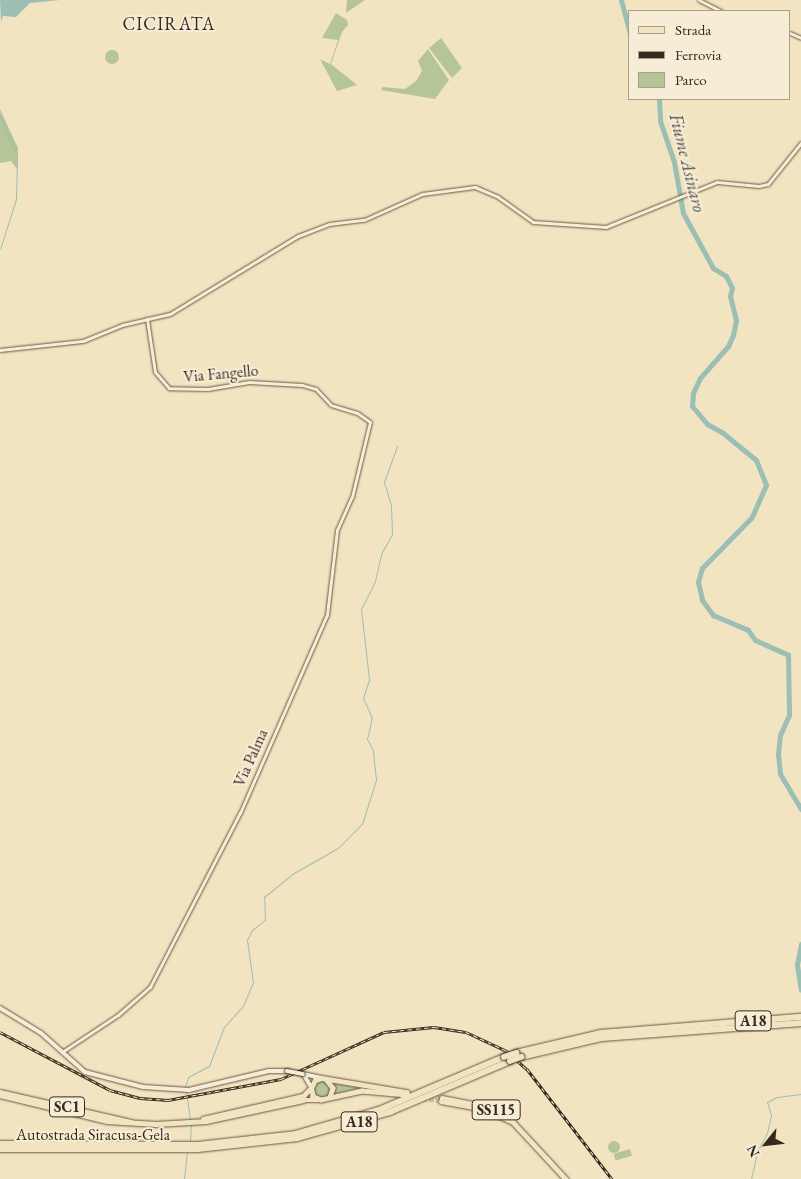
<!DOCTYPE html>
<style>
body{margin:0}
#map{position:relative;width:801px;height:1179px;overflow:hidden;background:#f3e4c1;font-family:"EB Garamond",serif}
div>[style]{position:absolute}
.green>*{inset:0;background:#b6c597;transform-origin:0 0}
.round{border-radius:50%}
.water>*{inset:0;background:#9bbeb5}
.stream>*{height:1px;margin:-0.5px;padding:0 0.5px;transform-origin:0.5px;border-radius:0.5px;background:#9bbeb5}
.river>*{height:5px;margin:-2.5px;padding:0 2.5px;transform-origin:2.5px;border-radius:2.5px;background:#9bbeb5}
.primary-tunnel>*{height:4.5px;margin-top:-2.25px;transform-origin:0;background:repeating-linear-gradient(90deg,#cdbfa0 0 4.5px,transparent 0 6.5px)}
.roads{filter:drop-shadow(0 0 1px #655847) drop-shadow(0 0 1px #655847)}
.tertiary>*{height:3px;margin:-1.5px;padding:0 1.5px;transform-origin:1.5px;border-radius:1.5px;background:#f7edd7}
.secondary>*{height:4px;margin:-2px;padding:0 2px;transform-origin:2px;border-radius:2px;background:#f7edd7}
.primary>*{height:4.5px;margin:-2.25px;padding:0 2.25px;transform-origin:2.25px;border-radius:2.25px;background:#f3e4c1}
.motorway>*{height:5.5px;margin:-2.75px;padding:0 2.75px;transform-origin:2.75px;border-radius:2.75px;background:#f3e4c1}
.rail>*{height:3px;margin-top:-1.5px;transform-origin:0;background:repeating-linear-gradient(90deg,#f7edd7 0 4px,#362a1e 0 8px);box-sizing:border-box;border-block:1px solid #362a1e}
.bridges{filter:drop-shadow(0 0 1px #362a1e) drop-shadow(0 0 1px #362a1e)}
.secondary-bridge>*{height:4px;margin:-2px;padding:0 2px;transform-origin:2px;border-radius:2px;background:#f7edd7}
.motorway-bridge>*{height:5.5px;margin:-2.75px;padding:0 2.75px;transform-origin:2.75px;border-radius:2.75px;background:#f3e4c1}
span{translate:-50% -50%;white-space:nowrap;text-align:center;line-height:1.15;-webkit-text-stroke:4px #f7edd7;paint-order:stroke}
.shield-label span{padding:1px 4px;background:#f7edd7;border:1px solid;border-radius:4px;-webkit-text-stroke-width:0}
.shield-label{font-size:15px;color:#362a1e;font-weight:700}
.street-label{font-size:16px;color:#362a1e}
.neighbourhood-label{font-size:18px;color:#362a1e;letter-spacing:1px}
.water-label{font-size:18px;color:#4f4f44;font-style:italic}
.legend{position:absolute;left:628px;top:10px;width:162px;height:90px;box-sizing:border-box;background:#f7edd7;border:1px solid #aa9f8d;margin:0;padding:6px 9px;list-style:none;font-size:15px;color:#362a1e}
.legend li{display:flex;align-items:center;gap:10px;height:25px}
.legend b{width:25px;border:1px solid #aa9f8d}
.north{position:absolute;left:741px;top:1119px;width:50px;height:50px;-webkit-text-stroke:4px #f7edd7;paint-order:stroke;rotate:241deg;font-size:14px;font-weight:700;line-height:20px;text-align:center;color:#362a1e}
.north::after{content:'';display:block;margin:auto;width:18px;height:22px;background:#362a1e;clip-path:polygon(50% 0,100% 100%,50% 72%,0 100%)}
</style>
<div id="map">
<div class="green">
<i style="clip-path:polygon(347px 0,365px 0,346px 13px)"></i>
<i style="clip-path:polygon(336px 13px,347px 20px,348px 25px,342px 32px,331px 64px,357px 85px,337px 91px,320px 59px,330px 64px,338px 40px,322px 38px)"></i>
<i style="clip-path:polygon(441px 38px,462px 68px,452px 78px,429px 48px)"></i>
<i style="clip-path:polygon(428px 49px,449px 80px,435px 99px,381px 90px,383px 87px,405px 89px,416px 81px,422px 71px,418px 61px)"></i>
<i class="round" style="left:105px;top:50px;width:14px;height:14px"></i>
<i style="clip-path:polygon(0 109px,18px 148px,17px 169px,11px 161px,0 163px)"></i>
<i class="round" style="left:313px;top:1080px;width:18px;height:18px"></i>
<i style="clip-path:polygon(333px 1082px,361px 1087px,362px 1088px,334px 1094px)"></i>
<i class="round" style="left:608px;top:1141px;width:12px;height:12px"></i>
<i style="left:630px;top:1149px;width:7px;height:17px;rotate:74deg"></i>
</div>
<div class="water">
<i style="clip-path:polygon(0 0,60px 0,30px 3px,16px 17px,3px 16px,1px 22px)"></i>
</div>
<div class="stream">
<i style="left:0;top:116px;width:43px;rotate:67deg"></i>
<i style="left:17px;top:156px;width:43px;rotate:91.3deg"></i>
<i style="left:16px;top:199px;width:52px;rotate:107.7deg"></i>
<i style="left:185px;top:1087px;width:10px;rotate:-73deg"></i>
<i style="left:188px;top:1077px;width:24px;rotate:-28deg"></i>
<i style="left:209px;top:1066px;width:42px;rotate:-69deg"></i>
<i style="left:224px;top:1027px;width:28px;rotate:-48deg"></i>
<i style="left:243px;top:1006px;width:26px;rotate:-67deg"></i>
<i style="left:253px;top:982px;width:42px;rotate:-98.1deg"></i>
<i style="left:247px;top:940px;width:11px;rotate:-63deg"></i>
<i style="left:252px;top:930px;width:16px;rotate:-38deg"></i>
<i style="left:265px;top:920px;width:23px;rotate:-92deg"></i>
<i style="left:264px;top:897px;width:38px;rotate:-39deg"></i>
<i style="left:294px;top:873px;width:51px;rotate:-29.6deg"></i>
<i style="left:338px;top:848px;width:34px;rotate:-45deg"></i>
<i style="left:362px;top:824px;width:46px;rotate:-72.3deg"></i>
<i style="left:376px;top:780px;width:30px;rotate:-96deg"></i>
<i style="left:373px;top:750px;width:13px;rotate:-119deg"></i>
<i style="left:367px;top:739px;width:22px;rotate:-77deg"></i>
<i style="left:372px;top:718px;width:22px;rotate:-114deg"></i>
<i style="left:363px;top:698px;width:20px;rotate:-72deg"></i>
<i style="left:369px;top:679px;width:70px;rotate:-96.5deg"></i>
<i style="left:361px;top:609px;width:31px;rotate:-63deg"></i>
<i style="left:375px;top:581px;width:28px;rotate:-77deg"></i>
<i style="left:381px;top:554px;width:23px;rotate:-61deg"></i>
<i style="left:392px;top:534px;width:29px;rotate:-92deg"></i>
<i style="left:391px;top:505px;width:24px;rotate:-107deg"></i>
<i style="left:384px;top:482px;width:38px;rotate:-70deg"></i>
<i style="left:186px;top:1091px;width:29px;rotate:82deg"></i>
<i style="left:190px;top:1141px;width:18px;rotate:-87deg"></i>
<i style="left:184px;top:1179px;width:27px;rotate:-84deg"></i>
<i style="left:751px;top:1179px;width:28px;rotate:-77deg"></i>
<i style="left:757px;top:1152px;width:21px;rotate:-62deg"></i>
<i style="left:767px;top:1133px;width:18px;rotate:-77deg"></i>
<i style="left:771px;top:1115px;width:14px;rotate:-107deg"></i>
<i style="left:767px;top:1102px;width:11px;rotate:-27deg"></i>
<i style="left:777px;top:1097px;width:24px;rotate:-7deg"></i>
</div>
<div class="river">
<i style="left:621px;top:0;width:35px;rotate:75deg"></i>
<i style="left:659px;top:99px;width:22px;rotate:87deg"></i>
<i style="left:660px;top:121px;width:43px;rotate:71.1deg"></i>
<i style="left:674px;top:162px;width:52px;rotate:80deg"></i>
<i style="left:683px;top:213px;width:63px;rotate:61.4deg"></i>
<i style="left:713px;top:268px;width:15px;rotate:32deg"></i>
<i style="left:726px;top:276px;width:13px;rotate:63deg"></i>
<i style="left:732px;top:288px;width:8px;rotate:104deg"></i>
<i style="left:730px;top:296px;width:25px;rotate:76deg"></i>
<i style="left:736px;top:320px;width:15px;rotate:101deg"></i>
<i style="left:733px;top:335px;width:12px;rotate:114deg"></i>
<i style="left:728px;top:346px;width:43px;rotate:131.2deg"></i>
<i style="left:700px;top:378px;width:17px;rotate:115deg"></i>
<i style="left:693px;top:393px;width:13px;rotate:94deg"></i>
<i style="left:692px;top:406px;width:23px;rotate:50deg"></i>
<i style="left:707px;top:424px;width:18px;rotate:29deg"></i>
<i style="left:723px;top:433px;width:43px;rotate:39.3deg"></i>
<i style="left:756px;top:460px;width:27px;rotate:68deg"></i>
<i style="left:766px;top:485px;width:36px;rotate:114deg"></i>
<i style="left:751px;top:518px;width:70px;rotate:134.4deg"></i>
<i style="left:702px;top:568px;width:15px;rotate:106deg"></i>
<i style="left:698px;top:582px;width:18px;rotate:77deg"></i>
<i style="left:702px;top:600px;width:19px;rotate:54deg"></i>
<i style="left:713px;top:615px;width:38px;rotate:23deg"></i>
<i style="left:748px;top:630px;width:12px;rotate:55deg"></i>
<i style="left:755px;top:640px;width:36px;rotate:24deg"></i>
<i style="left:788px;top:655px;width:60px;rotate:89deg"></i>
<i style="left:789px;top:715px;width:22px;rotate:114deg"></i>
<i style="left:780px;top:735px;width:19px;rotate:96deg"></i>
<i style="left:778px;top:754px;width:20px;rotate:84deg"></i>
<i style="left:780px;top:774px;width:41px;rotate:59deg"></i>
<i style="left:801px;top:944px;width:21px;rotate:101deg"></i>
<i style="left:797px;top:965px;width:25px;rotate:81deg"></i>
</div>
<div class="primary-tunnel">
<i style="left:429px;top:1096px;width:13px;rotate:9deg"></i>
<i style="left:423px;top:1098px;width:18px;rotate:9deg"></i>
</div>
<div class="roads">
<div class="tertiary">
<i style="left:699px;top:0;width:25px;rotate:27deg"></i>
<i style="left:790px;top:33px;width:12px;rotate:24deg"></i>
<i style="left:0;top:350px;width:83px;rotate:-6.2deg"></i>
<i style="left:83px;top:341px;width:42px;rotate:-22.3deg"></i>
<i style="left:122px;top:325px;width:49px;rotate:-12.9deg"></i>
<i style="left:170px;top:314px;width:150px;rotate:-31.4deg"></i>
<i style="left:298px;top:236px;width:33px;rotate:-21deg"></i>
<i style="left:329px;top:224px;width:35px;rotate:-7deg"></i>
<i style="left:364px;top:220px;width:64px;rotate:-24.1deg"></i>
<i style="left:422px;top:194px;width:53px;rotate:-7.5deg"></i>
<i style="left:475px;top:187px;width:25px;rotate:23deg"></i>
<i style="left:498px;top:197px;width:43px;rotate:35.5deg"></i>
<i style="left:533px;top:222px;width:73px;rotate:3.9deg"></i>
<i style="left:606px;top:227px;width:120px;rotate:-22.1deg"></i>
<i style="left:717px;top:182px;width:42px;rotate:5.4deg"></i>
<i style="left:759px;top:186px;width:9px;rotate:-13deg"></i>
<i style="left:768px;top:184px;width:53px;rotate:-51.2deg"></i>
<i style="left:62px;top:1052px;width:67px;rotate:-33.5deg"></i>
<i style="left:118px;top:1015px;width:43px;rotate:-41.2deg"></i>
<i style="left:150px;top:987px;width:196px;rotate:-62.7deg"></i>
<i style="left:240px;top:813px;width:216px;rotate:-66.3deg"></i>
<i style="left:327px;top:615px;width:86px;rotate:-83.3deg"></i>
<i style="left:337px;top:530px;width:36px;rotate:-66deg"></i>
<i style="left:352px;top:497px;width:77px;rotate:-76.5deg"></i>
<i style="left:370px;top:422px;width:16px;rotate:-145deg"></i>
<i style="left:357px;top:413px;width:27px;rotate:-163deg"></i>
<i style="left:331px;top:405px;width:22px;rotate:-133deg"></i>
<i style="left:316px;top:389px;width:15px;rotate:-164deg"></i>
<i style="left:302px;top:385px;width:53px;rotate:-176.8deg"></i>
<i style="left:249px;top:382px;width:42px;rotate:170.3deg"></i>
<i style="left:208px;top:389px;width:39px;rotate:-179deg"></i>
<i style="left:169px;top:388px;width:21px;rotate:-131deg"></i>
<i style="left:155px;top:372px;width:54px;rotate:-98.6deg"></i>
</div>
<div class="secondary">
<i style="left:0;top:1008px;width:48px;rotate:31.4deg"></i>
<i style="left:41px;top:1033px;width:59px;rotate:41.6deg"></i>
<i style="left:85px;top:1072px;width:60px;rotate:14.5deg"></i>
<i style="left:143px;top:1087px;width:46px;rotate:3.7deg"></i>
<i style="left:189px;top:1090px;width:82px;rotate:-13.4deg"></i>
<i style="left:269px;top:1071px;width:18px"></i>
<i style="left:303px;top:1074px;width:19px;rotate:12deg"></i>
<i style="left:304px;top:1075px;width:14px;rotate:60deg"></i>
</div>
<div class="primary">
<i style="left:326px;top:1079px;width:11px;rotate:52deg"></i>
<i style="left:333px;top:1088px;width:9px;rotate:108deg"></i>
<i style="left:0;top:1092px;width:134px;rotate:12.9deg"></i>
<i style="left:0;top:1095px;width:110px;rotate:13.7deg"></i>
<i style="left:107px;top:1121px;width:49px;rotate:3.5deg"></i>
<i style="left:156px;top:1124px;width:50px;rotate:-3.4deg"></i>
<i style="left:206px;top:1121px;width:99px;rotate:-12.2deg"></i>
<i style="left:303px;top:1100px;width:15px"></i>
<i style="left:407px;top:1095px;width:45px;rotate:-174.9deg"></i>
<i style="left:362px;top:1091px;width:42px;rotate:167.6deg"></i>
<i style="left:321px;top:1100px;width:9px;rotate:-159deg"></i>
<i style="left:313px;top:1097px;width:9px;rotate:-103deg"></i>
<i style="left:311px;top:1088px;width:9px;rotate:-63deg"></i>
<i style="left:315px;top:1080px;width:7px;rotate:-16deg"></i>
<i style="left:322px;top:1078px;width:86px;rotate:9.4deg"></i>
<i style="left:442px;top:1098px;width:32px;rotate:11deg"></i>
<i style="left:441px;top:1101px;width:44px;rotate:10.5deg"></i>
<i style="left:484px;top:1109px;width:32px;rotate:24deg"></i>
<i style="left:513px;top:1122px;width:78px;rotate:47.1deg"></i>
<i style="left:203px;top:1119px;width:103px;rotate:-13deg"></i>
<i style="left:303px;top:1096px;width:11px;rotate:-45deg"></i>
</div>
<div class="motorway">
<i style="left:516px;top:1053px;width:87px;rotate:-13.2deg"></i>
<i style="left:601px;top:1033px;width:201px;rotate:-4.6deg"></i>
<i style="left:521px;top:1057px;width:83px;rotate:-13.2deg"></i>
<i style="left:602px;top:1038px;width:200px;rotate:-4.3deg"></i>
<i style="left:0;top:1144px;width:198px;rotate:0.3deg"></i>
<i style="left:198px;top:1145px;width:99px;rotate:-6.4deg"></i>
<i style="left:296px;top:1134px;width:86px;rotate:-16.1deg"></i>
<i style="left:379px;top:1110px;width:136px;rotate:-23deg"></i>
<i style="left:0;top:1149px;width:198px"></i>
<i style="left:198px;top:1149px;width:100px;rotate:-6.3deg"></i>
<i style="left:297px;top:1138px;width:97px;rotate:-15.6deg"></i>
<i style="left:390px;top:1112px;width:130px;rotate:-23deg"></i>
</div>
</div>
<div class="rail">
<i style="left:0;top:1032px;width:124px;rotate:27.8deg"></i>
<i style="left:110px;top:1090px;width:31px;rotate:15deg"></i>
<i style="left:140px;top:1098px;width:28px;rotate:4deg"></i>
<i style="left:168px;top:1100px;width:115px;rotate:-10.5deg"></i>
<i style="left:281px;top:1079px;width:113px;rotate:-24.5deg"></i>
<i style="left:384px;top:1032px;width:50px;rotate:-5.7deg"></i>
<i style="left:434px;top:1027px;width:32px;rotate:9deg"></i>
<i style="left:466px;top:1032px;width:43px;rotate:24.8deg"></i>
<i style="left:505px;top:1050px;width:29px;rotate:41deg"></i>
<i style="left:527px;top:1069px;width:139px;rotate:52.3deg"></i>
</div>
<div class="bridges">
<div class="secondary-bridge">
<i style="left:287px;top:1071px;width:16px;rotate:11deg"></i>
</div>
<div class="motorway-bridge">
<i style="left:504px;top:1057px;width:13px;rotate:-18deg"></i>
<i style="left:510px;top:1061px;width:12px;rotate:-20deg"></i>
</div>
</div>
<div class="shield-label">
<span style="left:753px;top:1021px">A18</span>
<span style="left:67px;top:1107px">SC1</span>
<span style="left:496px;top:1110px">SS115</span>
<span style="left:359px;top:1122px">A18</span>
</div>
<div class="street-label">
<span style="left:221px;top:374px;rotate:-5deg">Via Fangello</span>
<span style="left:251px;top:758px;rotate:-66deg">Via Palma</span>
<span style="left:93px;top:1135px">Autostrada Siracusa-Gela</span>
</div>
<div class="neighbourhood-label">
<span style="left:169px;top:24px">CICIRATA</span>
</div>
<div class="water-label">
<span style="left:687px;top:163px;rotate:76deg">Fiume Asinaro</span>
</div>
<ul class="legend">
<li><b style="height:6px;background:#f3e4c1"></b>Strada</li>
<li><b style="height:6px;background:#362a1e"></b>Ferrovia</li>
<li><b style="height:14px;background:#b6c597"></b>Parco</li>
</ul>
<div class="north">N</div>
</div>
